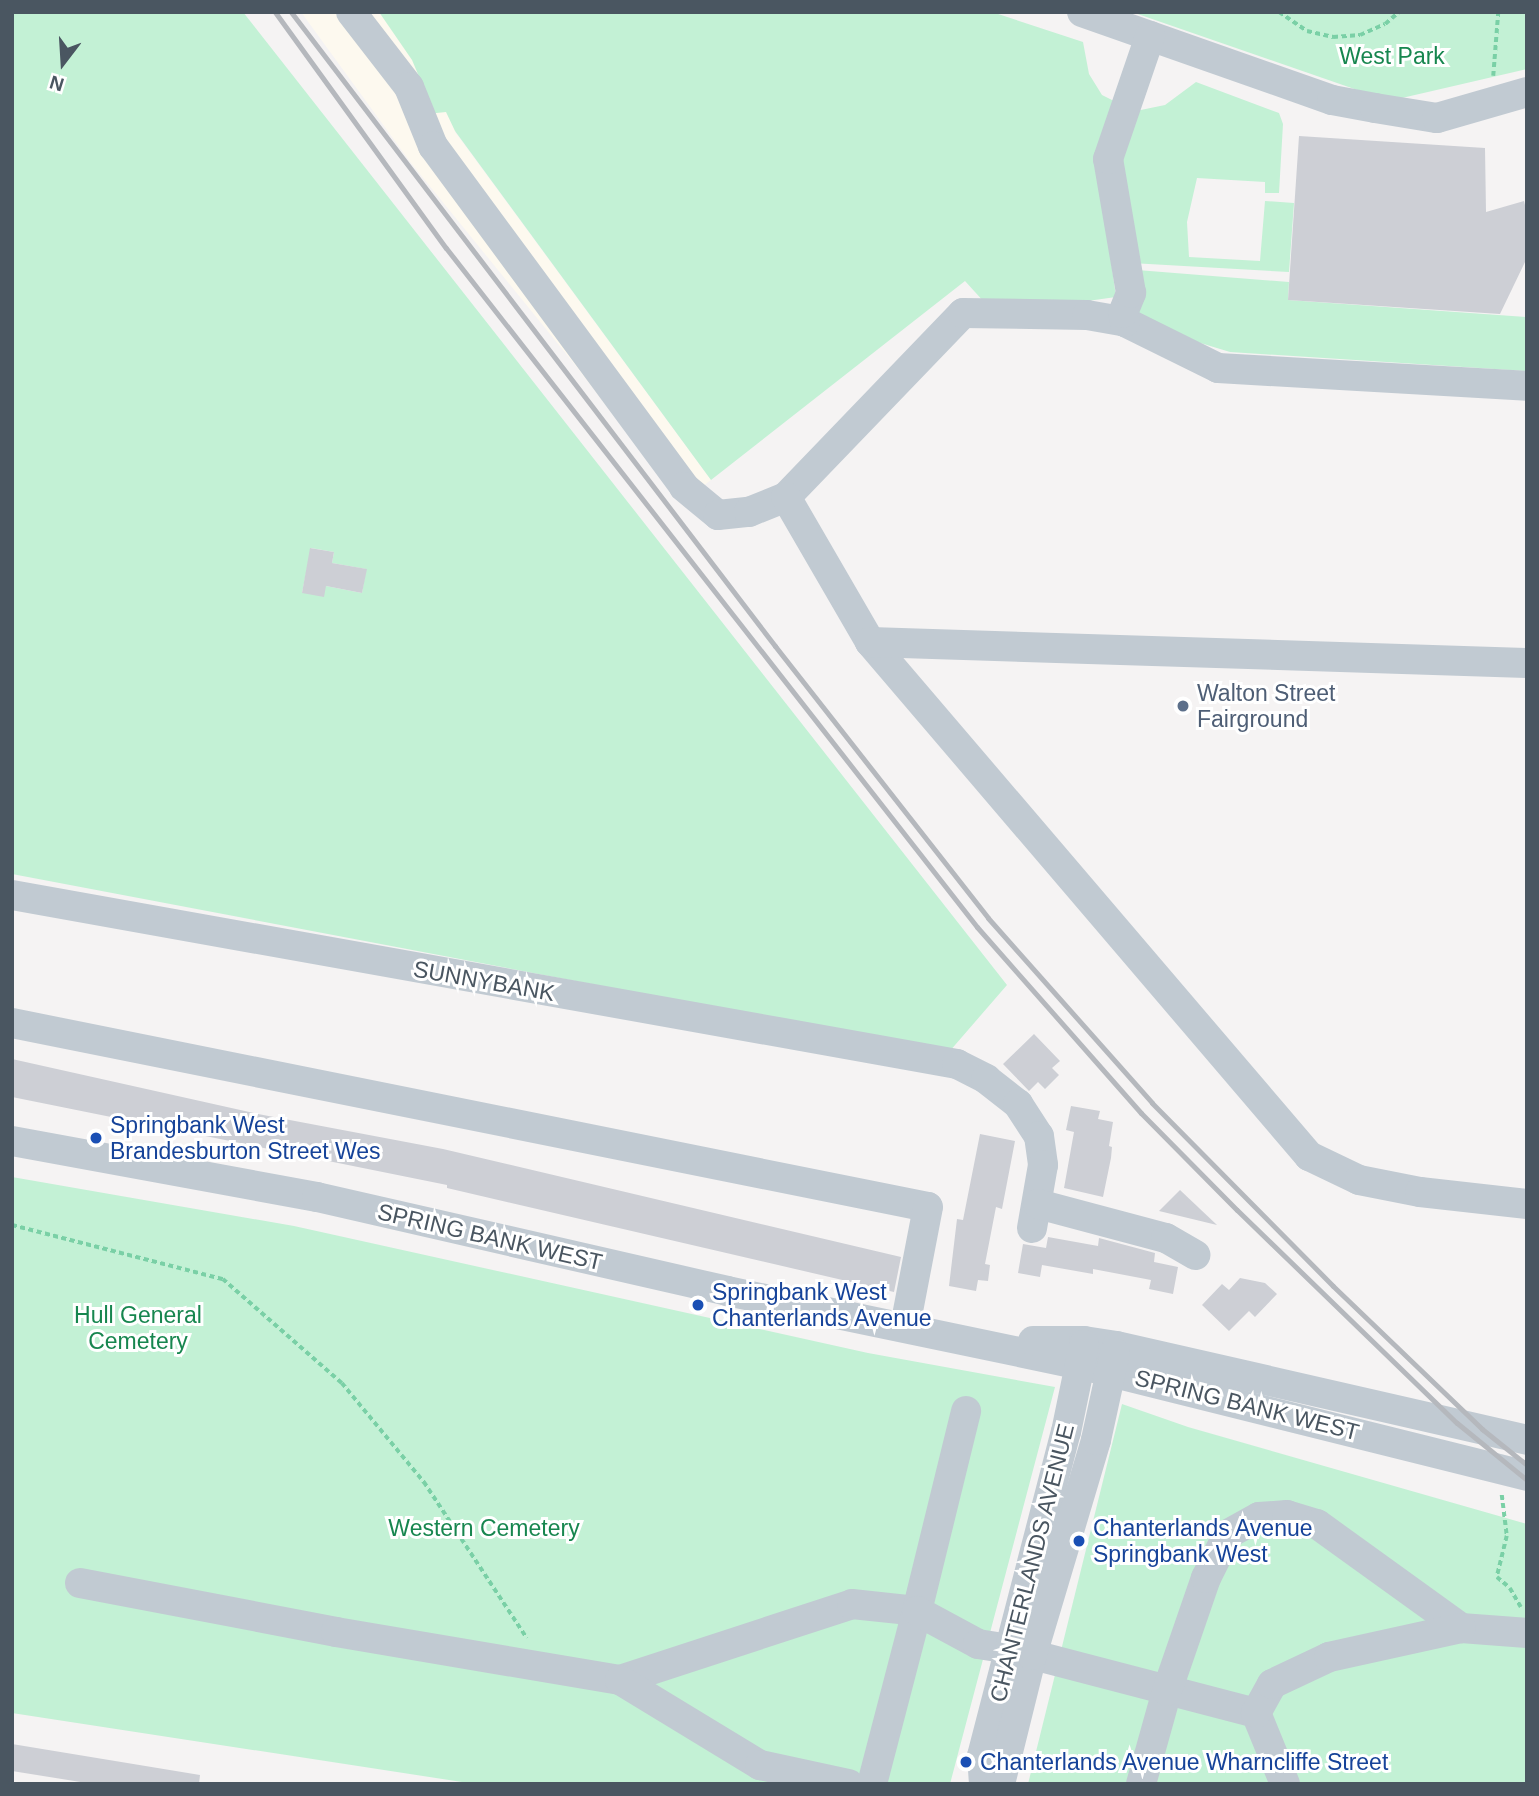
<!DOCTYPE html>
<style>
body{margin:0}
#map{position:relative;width:1539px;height:1796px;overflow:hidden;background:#f5f3f3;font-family:Helvetica,sans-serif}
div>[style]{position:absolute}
.commercial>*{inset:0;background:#fdf9ef}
.green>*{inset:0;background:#c3f1d5}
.building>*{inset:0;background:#cdcfd5}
.path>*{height:3.5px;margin-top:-1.75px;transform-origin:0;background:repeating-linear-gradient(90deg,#7ad0a6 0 5px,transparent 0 8.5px)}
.minor>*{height:30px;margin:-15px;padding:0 15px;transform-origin:15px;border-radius:15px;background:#c1cad2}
.rail>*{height:5px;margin:-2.5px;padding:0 2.5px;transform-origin:2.5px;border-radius:2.5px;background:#b5b8bd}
.dots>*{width:19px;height:19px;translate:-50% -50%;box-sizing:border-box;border:4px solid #fff;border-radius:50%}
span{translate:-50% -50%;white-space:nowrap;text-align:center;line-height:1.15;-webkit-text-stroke:6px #fff;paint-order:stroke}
.park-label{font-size:23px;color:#17864f}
.service-label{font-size:23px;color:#4e5e75}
.left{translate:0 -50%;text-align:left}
.street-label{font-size:23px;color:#4a5661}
.transit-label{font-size:23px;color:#164399}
.frame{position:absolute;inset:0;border:14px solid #4a5661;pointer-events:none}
.north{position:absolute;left:28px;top:28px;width:70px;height:70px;-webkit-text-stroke:5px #fff;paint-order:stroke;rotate:197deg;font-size:19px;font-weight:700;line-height:28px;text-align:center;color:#4a5661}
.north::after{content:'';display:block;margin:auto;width:24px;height:32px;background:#4a5661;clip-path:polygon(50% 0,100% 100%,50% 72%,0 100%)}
</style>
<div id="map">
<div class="commercial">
<i style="clip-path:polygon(301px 12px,615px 12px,455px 132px,711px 480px,680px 503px,576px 366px,411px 163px)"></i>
</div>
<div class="green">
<i style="clip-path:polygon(evenodd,12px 12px,243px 12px,1007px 985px,949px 1052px,12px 874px,12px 12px,311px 548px,334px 552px,332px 563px,366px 569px,362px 593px,326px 586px,302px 593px,311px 548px)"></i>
<i style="clip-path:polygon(379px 12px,992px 12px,1083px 42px,1089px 74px,1102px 95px,1116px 102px,1097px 159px,1116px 297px,995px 314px,965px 281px,711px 480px,455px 131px,446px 112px,427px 114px,423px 86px,412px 60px)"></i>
<i style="clip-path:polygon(1132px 12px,1527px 12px,1527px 69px,1389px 101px)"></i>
<i style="clip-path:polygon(1196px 82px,1279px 113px,1283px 124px,1279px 193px,1265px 193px,1265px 182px,1197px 178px,1187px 222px,1189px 257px,1260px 261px,1265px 201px,1294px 203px,1289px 272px,1131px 263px,1117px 171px,1131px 112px,1165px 105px)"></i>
<i style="clip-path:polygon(1137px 270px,1289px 282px,1288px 300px,1527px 317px,1527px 371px,1230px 352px,1138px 324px)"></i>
<i style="clip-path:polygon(12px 1177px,294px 1226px,868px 1353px,1055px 1387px,950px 1784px,475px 1784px,12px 1713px)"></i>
<i style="clip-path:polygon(1122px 1404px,1188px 1427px,1527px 1524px,1527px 1784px,1028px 1784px)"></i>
</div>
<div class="building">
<i style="clip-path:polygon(1299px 136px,1485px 148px,1486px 212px,1524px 201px,1527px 213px,1525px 262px,1500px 314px,1288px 300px)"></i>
<i style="clip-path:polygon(310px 548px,334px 552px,332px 563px,367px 569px,362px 593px,326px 586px,324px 597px,302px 593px)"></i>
<i style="clip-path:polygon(1034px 1034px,1060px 1061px,1052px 1068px,1059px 1075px,1045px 1089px,1038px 1082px,1029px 1091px,1003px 1064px)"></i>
<i style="clip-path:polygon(12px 1059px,258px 1114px,443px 1149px,901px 1257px,894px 1292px,447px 1188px,447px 1185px,12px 1097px)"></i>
<i style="clip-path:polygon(1071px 1106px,1100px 1111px,1098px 1119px,1113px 1122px,1109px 1146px,1112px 1147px,1111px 1158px,1103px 1197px,1064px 1188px,1074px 1132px,1066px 1130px)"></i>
<i style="clip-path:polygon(980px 1134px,1015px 1141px,1002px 1209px,996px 1207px,985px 1264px,990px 1265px,988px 1281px,978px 1280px,976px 1291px,949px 1286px,957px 1219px,963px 1220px)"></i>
<i style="clip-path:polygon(1180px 1190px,1217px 1225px,1159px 1211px)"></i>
<i style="clip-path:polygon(1048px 1237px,1098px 1246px,1099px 1238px,1155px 1253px,1154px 1262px,1178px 1267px,1173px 1294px,1149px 1289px,1151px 1280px,1093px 1269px,1093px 1274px,1042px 1265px,1040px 1277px,1018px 1273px,1023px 1244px,1046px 1248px)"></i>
<i style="clip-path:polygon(1240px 1278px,1265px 1283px,1277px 1294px,1255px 1317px,1249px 1311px,1229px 1331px,1202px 1305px,1222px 1284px,1229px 1290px)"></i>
<i style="clip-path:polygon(12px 1744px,200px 1775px,199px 1784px,93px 1784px,12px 1771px)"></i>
</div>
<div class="path">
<i style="left:1279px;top:12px;width:34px;rotate:34deg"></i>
<i style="left:1307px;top:31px;width:27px;rotate:13deg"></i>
<i style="left:1333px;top:37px;width:27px;rotate:-4deg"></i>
<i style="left:1360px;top:35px;width:27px;rotate:-24deg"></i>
<i style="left:1385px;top:24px;width:18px;rotate:-41deg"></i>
<i style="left:1493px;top:76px;width:64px;rotate:-85.5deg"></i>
<i style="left:12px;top:1225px;width:218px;rotate:14.4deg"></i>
<i style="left:223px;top:1279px;width:158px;rotate:41.2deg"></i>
<i style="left:342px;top:1383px;width:129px;rotate:50.4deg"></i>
<i style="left:424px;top:1482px;width:187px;rotate:56.6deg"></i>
<i style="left:1502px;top:1495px;width:41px;rotate:83deg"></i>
<i style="left:1507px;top:1536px;width:42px;rotate:103.7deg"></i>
<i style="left:1497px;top:1577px;width:17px;rotate:40deg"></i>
<i style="left:1510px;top:1588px;width:22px;rotate:60deg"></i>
</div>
<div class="minor">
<i style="left:351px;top:12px;width:95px;rotate:52.3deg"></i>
<i style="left:409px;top:87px;width:64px;rotate:67.9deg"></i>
<i style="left:433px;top:146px;width:423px;rotate:53.6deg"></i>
<i style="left:684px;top:487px;width:44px;rotate:39.5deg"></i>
<i style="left:718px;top:515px;width:31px;rotate:-6deg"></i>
<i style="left:749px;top:512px;width:40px;rotate:-22deg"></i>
<i style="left:786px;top:497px;width:255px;rotate:-46.1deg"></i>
<i style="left:963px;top:313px;width:124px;rotate:0.9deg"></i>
<i style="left:1087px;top:315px;width:39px;rotate:10deg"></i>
<i style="left:1125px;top:322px;width:104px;rotate:26.3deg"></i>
<i style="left:1218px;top:368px;width:310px;rotate:3.3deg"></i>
<i style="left:1082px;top:12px;width:265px;rotate:19.4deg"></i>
<i style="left:1332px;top:100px;width:44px;rotate:10.5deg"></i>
<i style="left:1375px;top:108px;width:63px;rotate:9.2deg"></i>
<i style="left:1437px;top:118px;width:94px;rotate:-16.1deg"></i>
<i style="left:1125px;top:322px;width:9px;rotate:-103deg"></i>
<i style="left:1123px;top:313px;width:22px;rotate:-68deg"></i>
<i style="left:1131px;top:293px;width:136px;rotate:-99.7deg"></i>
<i style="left:1108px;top:159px;width:130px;rotate:-71.1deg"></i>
<i style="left:786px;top:497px;width:168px;rotate:59.9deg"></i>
<i style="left:870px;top:642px;width:676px;rotate:49.5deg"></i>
<i style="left:1309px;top:1156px;width:55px;rotate:25.6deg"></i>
<i style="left:1359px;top:1180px;width:62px;rotate:11.1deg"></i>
<i style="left:1420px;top:1192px;width:108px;rotate:6.4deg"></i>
<i style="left:870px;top:642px;width:657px;rotate:1.83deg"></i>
<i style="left:12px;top:895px;width:960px;rotate:10.14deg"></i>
<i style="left:957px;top:1064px;width:33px;rotate:27deg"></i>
<i style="left:986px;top:1079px;width:41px;rotate:38deg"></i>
<i style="left:1018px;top:1104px;width:38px;rotate:57deg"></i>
<i style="left:1039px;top:1136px;width:29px;rotate:82deg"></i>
<i style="left:1043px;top:1165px;width:64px;rotate:99.9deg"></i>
<i style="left:12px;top:1023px;width:934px;rotate:11.36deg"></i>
<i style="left:928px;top:1207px;width:122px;rotate:100.9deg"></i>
<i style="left:12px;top:1141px;width:310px;rotate:10.4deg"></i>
<i style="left:317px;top:1197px;width:421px;rotate:12.9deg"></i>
<i style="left:727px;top:1291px;width:363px;rotate:11.8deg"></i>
<i style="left:1082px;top:1365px;width:459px;rotate:14deg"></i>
<i style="left:1038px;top:1204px;width:132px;rotate:14.9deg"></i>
<i style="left:1166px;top:1238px;width:34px;rotate:30deg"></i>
<i style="left:1033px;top:1341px;width:51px"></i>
<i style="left:1084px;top:1341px;width:33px;rotate:9deg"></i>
<i style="left:1117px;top:1346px;width:421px;rotate:12.9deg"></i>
<i style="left:80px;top:1583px;width:261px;rotate:10.8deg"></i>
<i style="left:336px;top:1632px;width:288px;rotate:9.6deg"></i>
<i style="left:620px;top:1680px;width:244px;rotate:-18.1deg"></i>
<i style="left:852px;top:1604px;width:65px;rotate:6.1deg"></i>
<i style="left:917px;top:1611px;width:206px;rotate:-76.2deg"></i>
<i style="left:620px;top:1680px;width:164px;rotate:31.3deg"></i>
<i style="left:760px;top:1765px;width:91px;rotate:12.1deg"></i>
<i style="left:872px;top:1784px;width:179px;rotate:-75.4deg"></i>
<i style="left:917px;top:1611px;width:69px;rotate:28.4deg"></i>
<i style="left:978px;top:1644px;width:32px;rotate:9deg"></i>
<i style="left:1010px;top:1649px;width:254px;rotate:14.6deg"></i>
<i style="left:984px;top:1784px;width:28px;rotate:-94deg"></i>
<i style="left:982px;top:1756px;width:335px;rotate:-75.5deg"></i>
<i style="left:1066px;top:1432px;width:89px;rotate:-78.3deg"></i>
<i style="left:1000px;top:1784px;width:133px;rotate:-76.1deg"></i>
<i style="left:1032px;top:1655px;width:224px;rotate:-73.4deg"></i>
<i style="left:1096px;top:1440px;width:89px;rotate:-77.7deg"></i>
<i style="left:1141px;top:1784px;width:97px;rotate:-74.4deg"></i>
<i style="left:1167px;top:1691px;width:120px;rotate:-71deg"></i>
<i style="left:1206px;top:1578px;width:49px;rotate:-63.4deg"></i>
<i style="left:1228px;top:1534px;width:35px;rotate:-29deg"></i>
<i style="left:1259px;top:1517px;width:28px;rotate:-4deg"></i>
<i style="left:1287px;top:1515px;width:31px;rotate:17deg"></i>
<i style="left:1317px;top:1524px;width:178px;rotate:35.8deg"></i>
<i style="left:1461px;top:1628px;width:66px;rotate:4.3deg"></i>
<i style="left:1285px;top:1784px;width:77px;rotate:-112.2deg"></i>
<i style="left:1256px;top:1713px;width:33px;rotate:-61deg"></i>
<i style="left:1272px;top:1684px;width:63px;rotate:-25.3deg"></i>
<i style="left:1329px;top:1657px;width:135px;rotate:-12.4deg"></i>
</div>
<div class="rail">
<i style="left:275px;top:12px;width:291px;rotate:54.1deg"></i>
<i style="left:446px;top:248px;width:862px;rotate:51.97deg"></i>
<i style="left:977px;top:927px;width:248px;rotate:48.6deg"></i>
<i style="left:1141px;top:1113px;width:136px;rotate:45.3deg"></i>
<i style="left:1237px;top:1210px;width:306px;rotate:44.1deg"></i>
<i style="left:1457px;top:1423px;width:90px;rotate:39.2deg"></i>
<i style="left:291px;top:12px;width:798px;rotate:52.64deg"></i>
<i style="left:775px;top:646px;width:345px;rotate:51.9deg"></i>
<i style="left:988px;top:918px;width:247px;rotate:48.4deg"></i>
<i style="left:1152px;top:1103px;width:257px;rotate:45.3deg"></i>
<i style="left:1333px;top:1286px;width:207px;rotate:43.8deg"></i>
<i style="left:1482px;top:1429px;width:58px;rotate:38.7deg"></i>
</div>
<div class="dots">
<i style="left:1183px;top:706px;background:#5c6f8a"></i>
<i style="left:96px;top:1138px;background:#1a4fb4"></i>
<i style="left:698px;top:1305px;background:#1a4fb4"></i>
<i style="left:1079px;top:1541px;background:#1a4fb4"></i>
<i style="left:966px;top:1762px;background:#1a4fb4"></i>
</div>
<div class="park-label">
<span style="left:1392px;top:56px">West Park</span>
<span style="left:138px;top:1328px">Hull General<br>Cemetery</span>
<span style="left:484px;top:1528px">Western Cemetery</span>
</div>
<div class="service-label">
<span class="left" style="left:1197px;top:706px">Walton Street<br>Fairground</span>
</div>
<div class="street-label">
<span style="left:484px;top:981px;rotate:10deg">SUNNYBANK</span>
<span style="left:490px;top:1237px;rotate:13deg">SPRING BANK WEST</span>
<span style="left:1247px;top:1405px;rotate:14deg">SPRING BANK WEST</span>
<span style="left:1032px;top:1563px;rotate:-76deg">CHANTERLANDS AVENUE</span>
</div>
<div class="transit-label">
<span class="left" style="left:110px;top:1138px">Springbank West<br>Brandesburton Street Wes</span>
<span class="left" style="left:712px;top:1305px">Springbank West<br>Chanterlands Avenue</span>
<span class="left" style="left:1093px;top:1541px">Chanterlands Avenue<br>Springbank West</span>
<span class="left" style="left:980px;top:1762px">Chanterlands Avenue Wharncliffe Street</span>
</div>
<div class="frame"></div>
<div class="north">N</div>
</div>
